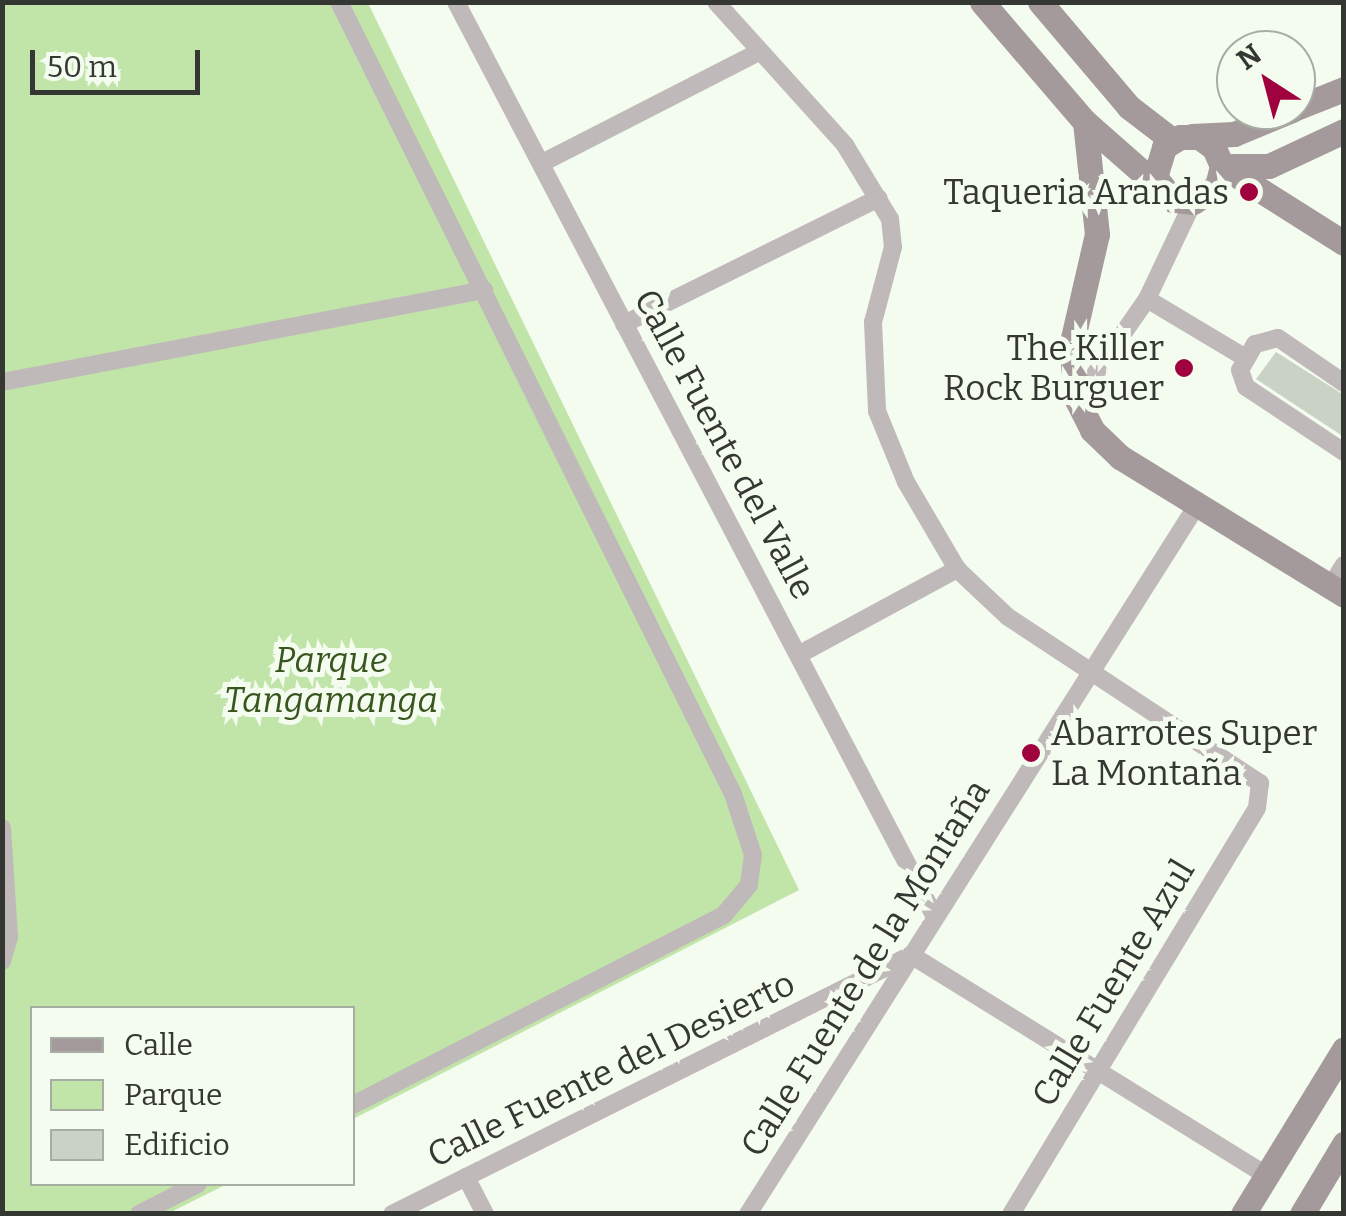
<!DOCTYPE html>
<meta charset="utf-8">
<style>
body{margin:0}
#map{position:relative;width:1346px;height:1216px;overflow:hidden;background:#f4fbef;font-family:Bitter,serif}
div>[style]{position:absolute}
.green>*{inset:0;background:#c1e4a8}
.building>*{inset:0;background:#cad2c6}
.street>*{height:18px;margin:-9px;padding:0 9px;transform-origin:9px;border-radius:9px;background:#c0b9ba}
.secondary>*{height:25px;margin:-12.5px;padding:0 12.5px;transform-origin:12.5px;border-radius:12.5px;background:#a49a9b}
.dots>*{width:28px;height:28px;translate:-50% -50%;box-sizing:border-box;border:5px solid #f4fbef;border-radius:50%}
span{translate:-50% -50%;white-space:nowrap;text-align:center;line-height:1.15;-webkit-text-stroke:10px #f4fbef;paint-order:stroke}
.poi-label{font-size:35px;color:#343732}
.right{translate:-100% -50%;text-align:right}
.left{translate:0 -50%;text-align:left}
.street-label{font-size:35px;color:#343732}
.park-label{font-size:35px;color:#38561d;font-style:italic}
.frame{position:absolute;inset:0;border:5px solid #343732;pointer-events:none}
.legend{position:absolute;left:30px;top:1006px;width:325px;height:180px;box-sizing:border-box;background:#f4fbef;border:2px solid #a7ada3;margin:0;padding:12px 18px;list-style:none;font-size:30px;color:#343732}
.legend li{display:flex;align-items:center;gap:20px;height:50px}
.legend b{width:50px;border:2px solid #a7ada3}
.north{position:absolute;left:1216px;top:30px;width:100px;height:100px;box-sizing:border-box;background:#f4fbef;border:2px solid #a7ada3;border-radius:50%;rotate:324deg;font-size:28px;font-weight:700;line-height:40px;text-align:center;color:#343732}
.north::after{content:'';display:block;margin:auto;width:35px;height:45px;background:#a00240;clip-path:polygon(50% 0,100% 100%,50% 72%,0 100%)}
.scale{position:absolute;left:30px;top:50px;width:170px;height:45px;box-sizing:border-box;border:5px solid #343732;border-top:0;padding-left:12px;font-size:30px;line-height:35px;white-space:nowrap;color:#343732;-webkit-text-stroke:8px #f4fbef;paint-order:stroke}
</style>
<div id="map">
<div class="green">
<i style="clip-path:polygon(3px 3px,368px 3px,799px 890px,353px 1119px,352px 1008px,32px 1008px,32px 1184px,227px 1184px,169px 1213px,3px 1213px)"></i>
</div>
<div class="building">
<i style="clip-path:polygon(1276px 352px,1344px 395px,1344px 437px,1256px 379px)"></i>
</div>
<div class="street">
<i style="left:339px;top:2px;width:885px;rotate:63.55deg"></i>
<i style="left:733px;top:794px;width:64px;rotate:71.8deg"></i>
<i style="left:753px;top:855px;width:30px;rotate:98deg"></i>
<i style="left:749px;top:885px;width:39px;rotate:130deg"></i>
<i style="left:724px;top:915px;width:418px;rotate:152.9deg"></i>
<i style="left:456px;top:2px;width:1033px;rotate:62.37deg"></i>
<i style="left:716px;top:2px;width:193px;rotate:47.9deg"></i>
<i style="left:845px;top:145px;width:87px;rotate:58.7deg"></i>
<i style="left:890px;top:219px;width:28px;rotate:84deg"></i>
<i style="left:893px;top:247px;width:78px;rotate:104.9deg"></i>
<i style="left:873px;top:322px;width:89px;rotate:87.4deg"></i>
<i style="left:877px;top:411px;width:77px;rotate:67.8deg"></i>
<i style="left:906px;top:482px;width:101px;rotate:59.6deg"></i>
<i style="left:957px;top:569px;width:70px;rotate:43.3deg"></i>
<i style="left:1008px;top:617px;width:302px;rotate:33.4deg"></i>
<i style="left:1260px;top:783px;width:25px;rotate:97deg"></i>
<i style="left:1257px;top:808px;width:475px;rotate:121.2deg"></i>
<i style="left:542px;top:163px;width:244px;rotate:-27.1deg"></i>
<i style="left:1147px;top:299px;width:113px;rotate:30.9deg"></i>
<i style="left:624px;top:324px;width:284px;rotate:-26.3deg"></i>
<i style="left:2px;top:382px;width:491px;rotate:-10.8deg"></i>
<i style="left:1344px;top:383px;width:80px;rotate:-145.7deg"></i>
<i style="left:1278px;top:338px;width:24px;rotate:165deg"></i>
<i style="left:1255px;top:344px;width:30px;rotate:120deg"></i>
<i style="left:1240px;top:370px;width:18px;rotate:71deg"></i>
<i style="left:1246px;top:387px;width:118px;rotate:33.6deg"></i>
<i style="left:1077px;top:400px;width:123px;rotate:-55.3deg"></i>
<i style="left:1147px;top:299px;width:107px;rotate:-64.6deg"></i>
<i style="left:1330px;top:587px;width:26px;rotate:-58deg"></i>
<i style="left:800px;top:654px;width:179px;rotate:-28.4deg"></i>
<i style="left:2px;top:828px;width:109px;rotate:86.3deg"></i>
<i style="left:9px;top:937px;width:25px;rotate:106deg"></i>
<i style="left:466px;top:1177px;width:42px;rotate:62.8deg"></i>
<i style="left:139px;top:1214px;width:66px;rotate:-27deg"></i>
<i style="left:392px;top:1214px;width:580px;rotate:-26.52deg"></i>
<i style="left:911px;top:955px;width:418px;rotate:31.8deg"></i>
<i style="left:748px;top:1214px;width:839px;rotate:-57.65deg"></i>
</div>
<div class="secondary">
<i style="left:982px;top:2px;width:158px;rotate:49.4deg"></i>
<i style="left:1085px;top:122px;width:98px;rotate:41.3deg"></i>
<i style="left:1040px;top:2px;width:138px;rotate:49.7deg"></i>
<i style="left:1129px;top:107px;width:54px;rotate:37.5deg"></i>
<i style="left:1296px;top:108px;width:52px;rotate:-21.6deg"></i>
<i style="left:1085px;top:122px;width:113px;rotate:83.9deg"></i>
<i style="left:1097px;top:234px;width:116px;rotate:103deg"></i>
<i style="left:1071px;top:347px;width:53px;rotate:83.5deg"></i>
<i style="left:1077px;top:400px;width:34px;rotate:63deg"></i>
<i style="left:1092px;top:430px;width:39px;rotate:44deg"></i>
<i style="left:1120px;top:457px;width:263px;rotate:31.6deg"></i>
<i style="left:1192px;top:136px;width:42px;rotate:-2.7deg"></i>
<i style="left:1234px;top:134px;width:63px;rotate:-22.5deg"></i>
<i style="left:1222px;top:166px;width:21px;rotate:104deg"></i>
<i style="left:1217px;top:186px;width:29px;rotate:146deg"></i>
<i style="left:1193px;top:202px;width:20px;rotate:-174deg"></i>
<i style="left:1173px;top:200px;width:29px;rotate:-128deg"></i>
<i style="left:1155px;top:177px;width:31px;rotate:-73deg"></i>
<i style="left:1164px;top:147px;width:19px;rotate:-32deg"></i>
<i style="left:1180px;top:137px;width:19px"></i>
<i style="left:1199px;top:137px;width:19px;rotate:36deg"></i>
<i style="left:1214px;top:148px;width:20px;rotate:66deg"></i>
<i style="left:1222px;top:166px;width:144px;rotate:32.3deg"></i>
<i style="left:1227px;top:166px;width:42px"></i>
<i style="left:1269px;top:166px;width:83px;rotate:-25deg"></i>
<i style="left:1243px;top:1214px;width:193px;rotate:-58.5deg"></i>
<i style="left:1302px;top:1214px;width:82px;rotate:-59deg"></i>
</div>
<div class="dots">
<i style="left:1249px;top:192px;background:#a00240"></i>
<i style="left:1184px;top:368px;background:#a00240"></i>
<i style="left:1031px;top:753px;background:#a00240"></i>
</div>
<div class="poi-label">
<span class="right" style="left:1229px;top:192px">Taqueria Arandas</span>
<span class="right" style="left:1164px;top:368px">The Killer<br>Rock Burguer</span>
<span class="left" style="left:1051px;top:753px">Abarrotes Super<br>La Montaña</span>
</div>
<div class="street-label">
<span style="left:725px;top:444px;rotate:62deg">Calle Fuente del Valle</span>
<span style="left:865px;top:968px;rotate:-58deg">Calle Fuente de la Montaña</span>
<span style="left:1113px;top:983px;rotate:-59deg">Calle Fuente Azul</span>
<span style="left:611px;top:1069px;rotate:-26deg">Calle Fuente del Desierto</span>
</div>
<div class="park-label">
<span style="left:331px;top:680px">Parque<br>Tangamanga</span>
</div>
<div class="frame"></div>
<ul class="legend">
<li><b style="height:12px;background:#a49a9b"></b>Calle</li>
<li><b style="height:28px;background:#c1e4a8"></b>Parque</li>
<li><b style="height:28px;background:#cad2c6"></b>Edificio</li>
</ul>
<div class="north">N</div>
<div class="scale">50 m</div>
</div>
